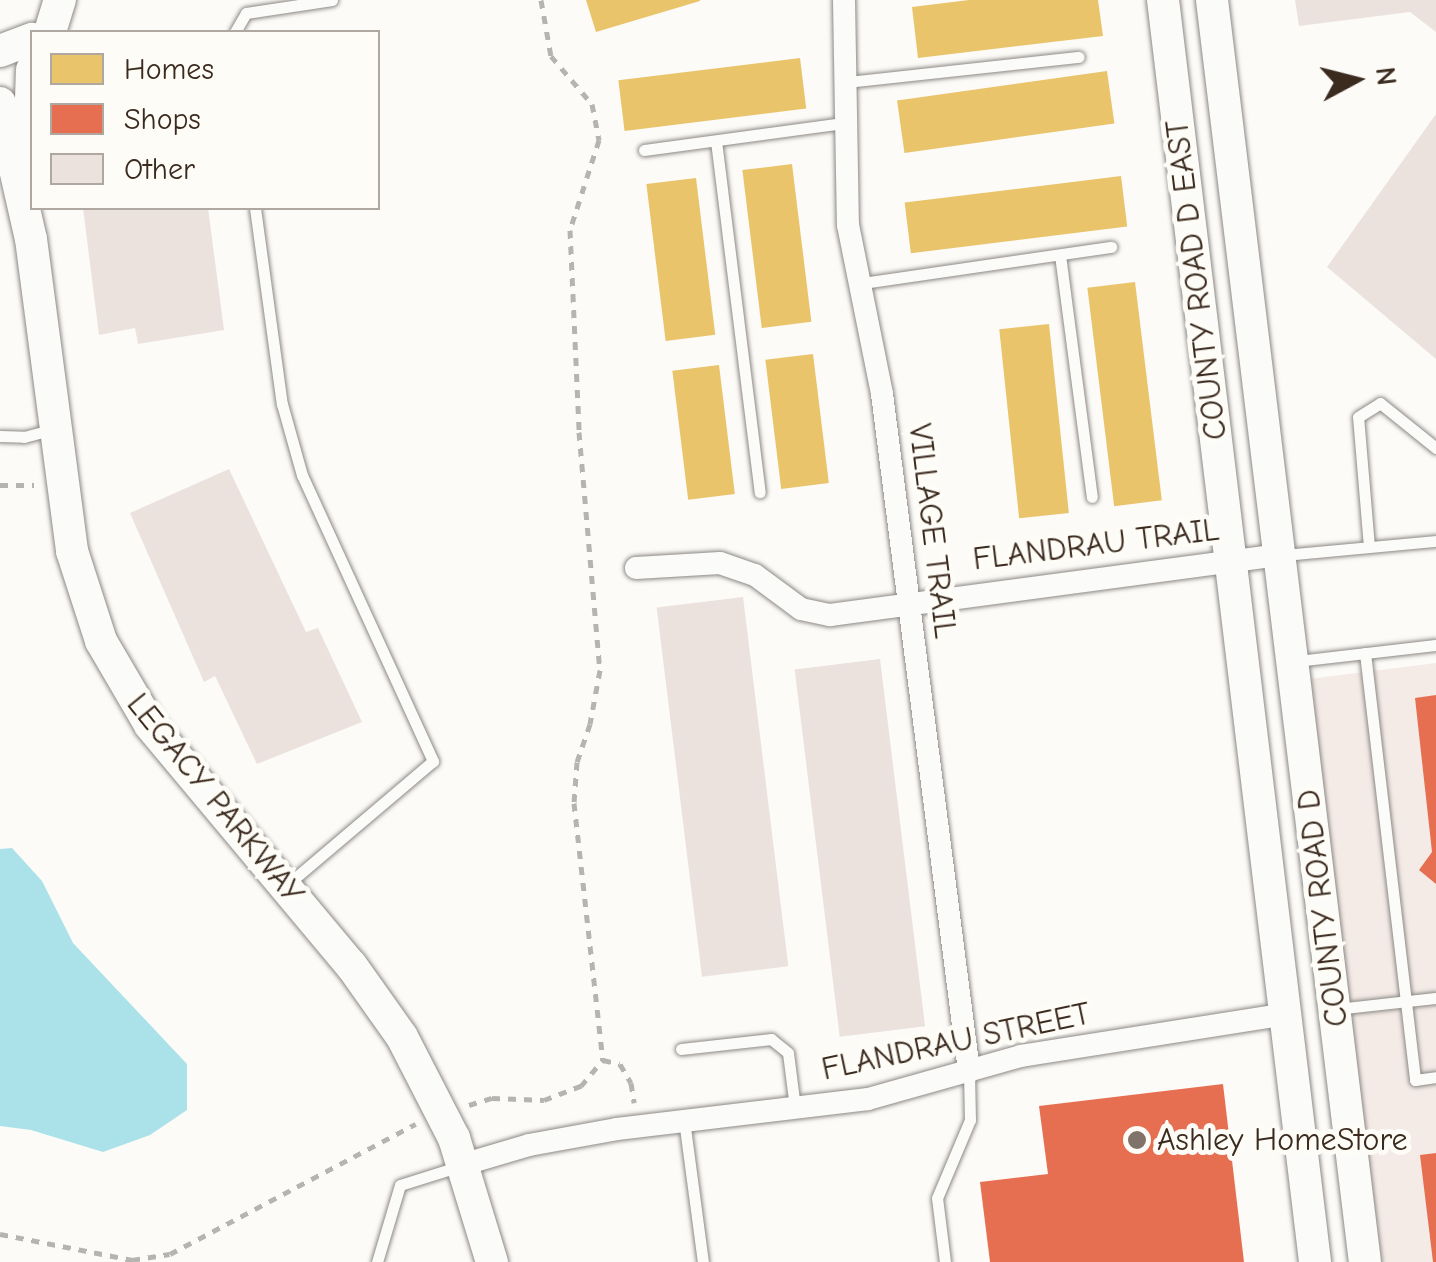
<!DOCTYPE html>
<style>
body{margin:0}
#map{position:relative;width:1436px;height:1262px;overflow:hidden;background:#fcfbf8;font-family:"Comic Neue",sans-serif}
div>[style]{position:absolute}
.built>*{inset:0;background:#f4ebe6}
.water>*{inset:0;background:#abe2e9}
.homes>*{inset:0;background:#e9c46a;transform-origin:0 0}
.shops>*{inset:0;background:#e76f51}
.building>*{inset:0;background:#ebe2dd;transform-origin:0 0}
.path>*{height:5px;margin-top:-2.5px;transform-origin:0;background:repeating-linear-gradient(90deg,#b6b4b1 0 8px,transparent 0 16px)}
.roads{filter:drop-shadow(0 0 2px #8d8985) drop-shadow(0 0 2px #8d8985)}
.lane>*{height:11px;margin:-5.5px;padding:0 5.5px;transform-origin:5.5px;border-radius:5.5px;background:#fbfbf9}
.street>*{height:22px;margin:-11px;padding:0 11px;transform-origin:11px;border-radius:11px;background:#fbfbf9}
.secondary>*{height:32px;margin:-16px;padding:0 16px;transform-origin:16px;border-radius:16px;background:#fbfbf9}
.dots>*{width:28px;height:28px;translate:-50% -50%;box-sizing:border-box;border:5px solid #fdfcf7;border-radius:50%}
span{translate:-50% -50%;white-space:nowrap;text-align:center;line-height:1.15;-webkit-text-stroke:10px #fdfcf7;paint-order:stroke}
.street-label{font-size:32px;color:#3b2a1e}
.poi-label{font-size:32px;color:#3b2a1e}
.left{translate:0 -50%;text-align:left}
.legend{position:absolute;left:30px;top:30px;width:350px;height:180px;box-sizing:border-box;background:#fdfcf7;border:2px solid #afa8a0;margin:0;padding:12px 18px;list-style:none;font-size:30px;color:#3b2a1e}
.legend li{display:flex;align-items:center;gap:20px;height:50px}
.legend b{width:50px;border:2px solid #afa8a0}
.north{position:absolute;left:1306px;top:30px;width:100px;height:100px;-webkit-text-stroke:8px #fdfcf7;paint-order:stroke;rotate:83deg;font-size:28px;font-weight:700;line-height:40px;text-align:center;color:#3b2a1e}
.north::after{content:'';display:block;margin:auto;width:35px;height:45px;background:#3b2a1e;clip-path:polygon(50% 0,100% 100%,50% 72%,0 100%)}
</style>
<div id="map">
<div class="built">
<i style="clip-path:polygon(1436px 663px,1436px 1262px,1363px 1262px,1293px 681px)"></i>
</div>
<div class="water">
<i style="clip-path:polygon(12px 848px,42px 881px,73px 943px,187px 1064px,187px 1110px,150px 1135px,103px 1152px,31px 1130px,0 1126px,0 849px)"></i>
</div>
<div class="homes">
<i style="clip-path:polygon(586px 0,700px 0,700px 1px,596px 32px)"></i>
<i style="clip-path:polygon(969px 0,1098px 0,1103px 36px,918px 58px,912px 7px)"></i>
<i style="left:800px;top:58px;width:51px;height:183px;rotate:83deg"></i>
<i style="left:1107px;top:71px;width:53px;height:212px;rotate:82deg"></i>
<i style="left:792px;top:164px;width:159px;height:50px;rotate:83deg"></i>
<i style="left:1121px;top:176px;width:51px;height:218px;rotate:83deg"></i>
<i style="left:696px;top:178px;width:158px;height:50px;rotate:83deg"></i>
<i style="left:1135px;top:282px;width:220px;height:48px;rotate:83deg"></i>
<i style="left:1049px;top:324px;width:190px;height:50px;rotate:84deg"></i>
<i style="left:813px;top:354px;width:130px;height:48px;rotate:83deg"></i>
<i style="left:719px;top:365px;width:130px;height:47px;rotate:83deg"></i>
</div>
<div class="shops">
<i style="clip-path:polygon(1436px 695px,1436px 884px,1419px 870px,1432px 852px,1415px 698px)"></i>
<i style="clip-path:polygon(1223px 1084px,1244px 1262px,990px 1262px,980px 1182px,1048px 1174px,1039px 1106px)"></i>
<i style="clip-path:polygon(1436px 1153px,1436px 1262px,1433px 1262px,1420px 1155px)"></i>
</div>
<div class="building">
<i style="clip-path:polygon(1295px 0,1436px 0,1436px 32px,1410px 12px,1299px 26px)"></i>
<i style="clip-path:polygon(1436px 114px,1436px 359px,1327px 267px)"></i>
<i style="clip-path:polygon(83px 208px,208px 208px,224px 330px,138px 344px,135px 328px,99px 335px)"></i>
<i style="clip-path:polygon(229px 469px,306px 632px,318px 628px,362px 722px,257px 764px,215px 676px,204px 682px,130px 513px)"></i>
<i style="left:743px;top:597px;width:372px;height:87px;rotate:83deg"></i>
<i style="left:880px;top:659px;width:370px;height:86px;rotate:83deg"></i>
</div>
<div class="path">
<i style="left:541px;top:0;width:57px;rotate:79.9deg"></i>
<i style="left:551px;top:56px;width:63px;rotate:49.5deg"></i>
<i style="left:592px;top:104px;width:37px;rotate:79deg"></i>
<i style="left:599px;top:140px;width:95px;rotate:107.9deg"></i>
<i style="left:570px;top:230px;width:202px;rotate:87.4deg"></i>
<i style="left:579px;top:432px;width:239px;rotate:85deg"></i>
<i style="left:600px;top:670px;width:55px;rotate:100.5deg"></i>
<i style="left:590px;top:724px;width:40px;rotate:108.9deg"></i>
<i style="left:577px;top:762px;width:41px;rotate:94.2deg"></i>
<i style="left:574px;top:803px;width:259px;rotate:83.6deg"></i>
<i style="left:0;top:485px;width:34px"></i>
<i style="left:469px;top:1105px;width:24px;rotate:-17deg"></i>
<i style="left:492px;top:1098px;width:52px;rotate:2.2deg"></i>
<i style="left:544px;top:1100px;width:40px;rotate:-21deg"></i>
<i style="left:581px;top:1086px;width:34px;rotate:-50deg"></i>
<i style="left:603px;top:1060px;width:17px;rotate:13deg"></i>
<i style="left:620px;top:1064px;width:22px;rotate:60deg"></i>
<i style="left:631px;top:1083px;width:20px;rotate:81deg"></i>
<i style="left:0;top:1234px;width:135px;rotate:11.1deg"></i>
<i style="left:132px;top:1260px;width:38px;rotate:-9deg"></i>
<i style="left:170px;top:1254px;width:278px;rotate:-27.9deg"></i>
</div>
<div class="roads">
<div class="lane">
<i style="left:235px;top:32px;width:22px;rotate:-60deg"></i>
<i style="left:246px;top:13px;width:87px;rotate:-8.6deg"></i>
<i style="left:847px;top:82px;width:233px;rotate:-6.2deg"></i>
<i style="left:716px;top:141px;width:354px;rotate:82.9deg"></i>
<i style="left:644px;top:150px;width:203px;rotate:-7.7deg"></i>
<i style="left:255px;top:208px;width:198px;rotate:82.2deg"></i>
<i style="left:282px;top:404px;width:74px;rotate:74.3deg"></i>
<i style="left:302px;top:475px;width:315px;rotate:65.4deg"></i>
<i style="left:433px;top:761px;width:190px;rotate:139.7deg"></i>
<i style="left:1060px;top:255px;width:244px;rotate:82.5deg"></i>
<i style="left:856px;top:284px;width:258px;rotate:-8.3deg"></i>
<i style="left:0;top:436px;width:24px;rotate:2deg"></i>
<i style="left:24px;top:437px;width:28px;rotate:-15deg"></i>
<i style="left:1369px;top:547px;width:130px;rotate:-94.8deg"></i>
<i style="left:1358px;top:417px;width:26px;rotate:-32deg"></i>
<i style="left:1380px;top:403px;width:72px;rotate:38.8deg"></i>
<i style="left:1284px;top:555px;width:153px;rotate:-5.3deg"></i>
<i style="left:1365px;top:653px;width:430px;rotate:83.3deg"></i>
<i style="left:1415px;top:1080px;width:21px;rotate:-8deg"></i>
<i style="left:1297px;top:661px;width:140px;rotate:-6.6deg"></i>
<i style="left:1336px;top:1009px;width:101px;rotate:-6.3deg"></i>
<i style="left:681px;top:1049px;width:91px;rotate:-6.3deg"></i>
<i style="left:771px;top:1039px;width:22px;rotate:39deg"></i>
<i style="left:788px;top:1053px;width:55px;rotate:82.7deg"></i>
<i style="left:684px;top:1120px;width:143px;rotate:82.4deg"></i>
<i style="left:377px;top:1262px;width:80px;rotate:-73.4deg"></i>
<i style="left:400px;top:1185px;width:60px;rotate:-17.5deg"></i>
<i style="left:945px;top:1262px;width:64px;rotate:-97.1deg"></i>
<i style="left:937px;top:1198px;width:85px;rotate:-67.1deg"></i>
<i style="left:970px;top:1120px;width:49px;rotate:-91.2deg"></i>
</div>
<div class="street">
<i style="left:844px;top:0;width:225px;rotate:89deg"></i>
<i style="left:848px;top:225px;width:172px;rotate:78.6deg"></i>
<i style="left:882px;top:394px;width:683px;rotate:82.68deg"></i>
<i style="left:636px;top:568px;width:84px;rotate:-3.4deg"></i>
<i style="left:720px;top:563px;width:37px;rotate:19deg"></i>
<i style="left:755px;top:575px;width:57px;rotate:36.5deg"></i>
<i style="left:801px;top:609px;width:30px;rotate:12deg"></i>
<i style="left:830px;top:615px;width:454px;rotate:-7.6deg"></i>
<i style="left:465px;top:1164px;width:67px;rotate:-16.5deg"></i>
<i style="left:529px;top:1145px;width:89px;rotate:-10.3deg"></i>
<i style="left:617px;top:1129px;width:253px;rotate:-6.8deg"></i>
<i style="left:868px;top:1099px;width:159px;rotate:-15.7deg"></i>
<i style="left:1021px;top:1056px;width:267px;rotate:-9deg"></i>
</div>
<div class="secondary">
<i style="left:1163px;top:0;width:1271px;rotate:83.13deg"></i>
<i style="left:1212px;top:0;width:1271px;rotate:83.09deg"></i>
<i style="left:50px;top:32px;width:34px;rotate:-73deg"></i>
<i style="left:0;top:51px;width:34px;rotate:-21deg"></i>
<i style="left:0;top:103px;width:139px;rotate:77.2deg"></i>
<i style="left:31px;top:239px;width:315px;rotate:82.5deg"></i>
<i style="left:72px;top:551px;width:95px;rotate:72.1deg"></i>
<i style="left:101px;top:641px;width:97px;rotate:59.7deg"></i>
<i style="left:150px;top:725px;width:313px;rotate:50.1deg"></i>
<i style="left:351px;top:965px;width:88px;rotate:54.7deg"></i>
<i style="left:402px;top:1037px;width:114px;rotate:62.8deg"></i>
<i style="left:454px;top:1138px;width:130px;rotate:73deg"></i>
<i style="left:29px;top:159px;width:89px;rotate:-88.1deg"></i>
</div>
</div>
<div class="dots">
<i style="left:1137px;top:1140px;background:#7f736a"></i>
</div>
<div class="street-label">
<span style="left:1197px;top:280px;rotate:-97deg">COUNTY ROAD D EAST</span>
<span style="left:932px;top:531px;rotate:83deg">VILLAGE TRAIL</span>
<span style="left:1096px;top:545px;rotate:-7deg">FLANDRAU TRAIL</span>
<span style="left:215px;top:799px;rotate:51deg">LEGACY PARKWAY</span>
<span style="left:1323px;top:908px;rotate:-97deg">COUNTY ROAD D</span>
<span style="left:956px;top:1042px;rotate:-12deg">FLANDRAU STREET</span>
</div>
<div class="poi-label">
<span class="left" style="left:1157px;top:1140px">Ashley HomeStore</span>
</div>
<ul class="legend">
<li><b style="height:28px;background:#e9c46a"></b>Homes</li>
<li><b style="height:28px;background:#e76f51"></b>Shops</li>
<li><b style="height:28px;background:#ebe2dd"></b>Other</li>
</ul>
<div class="north">N</div>
</div>
